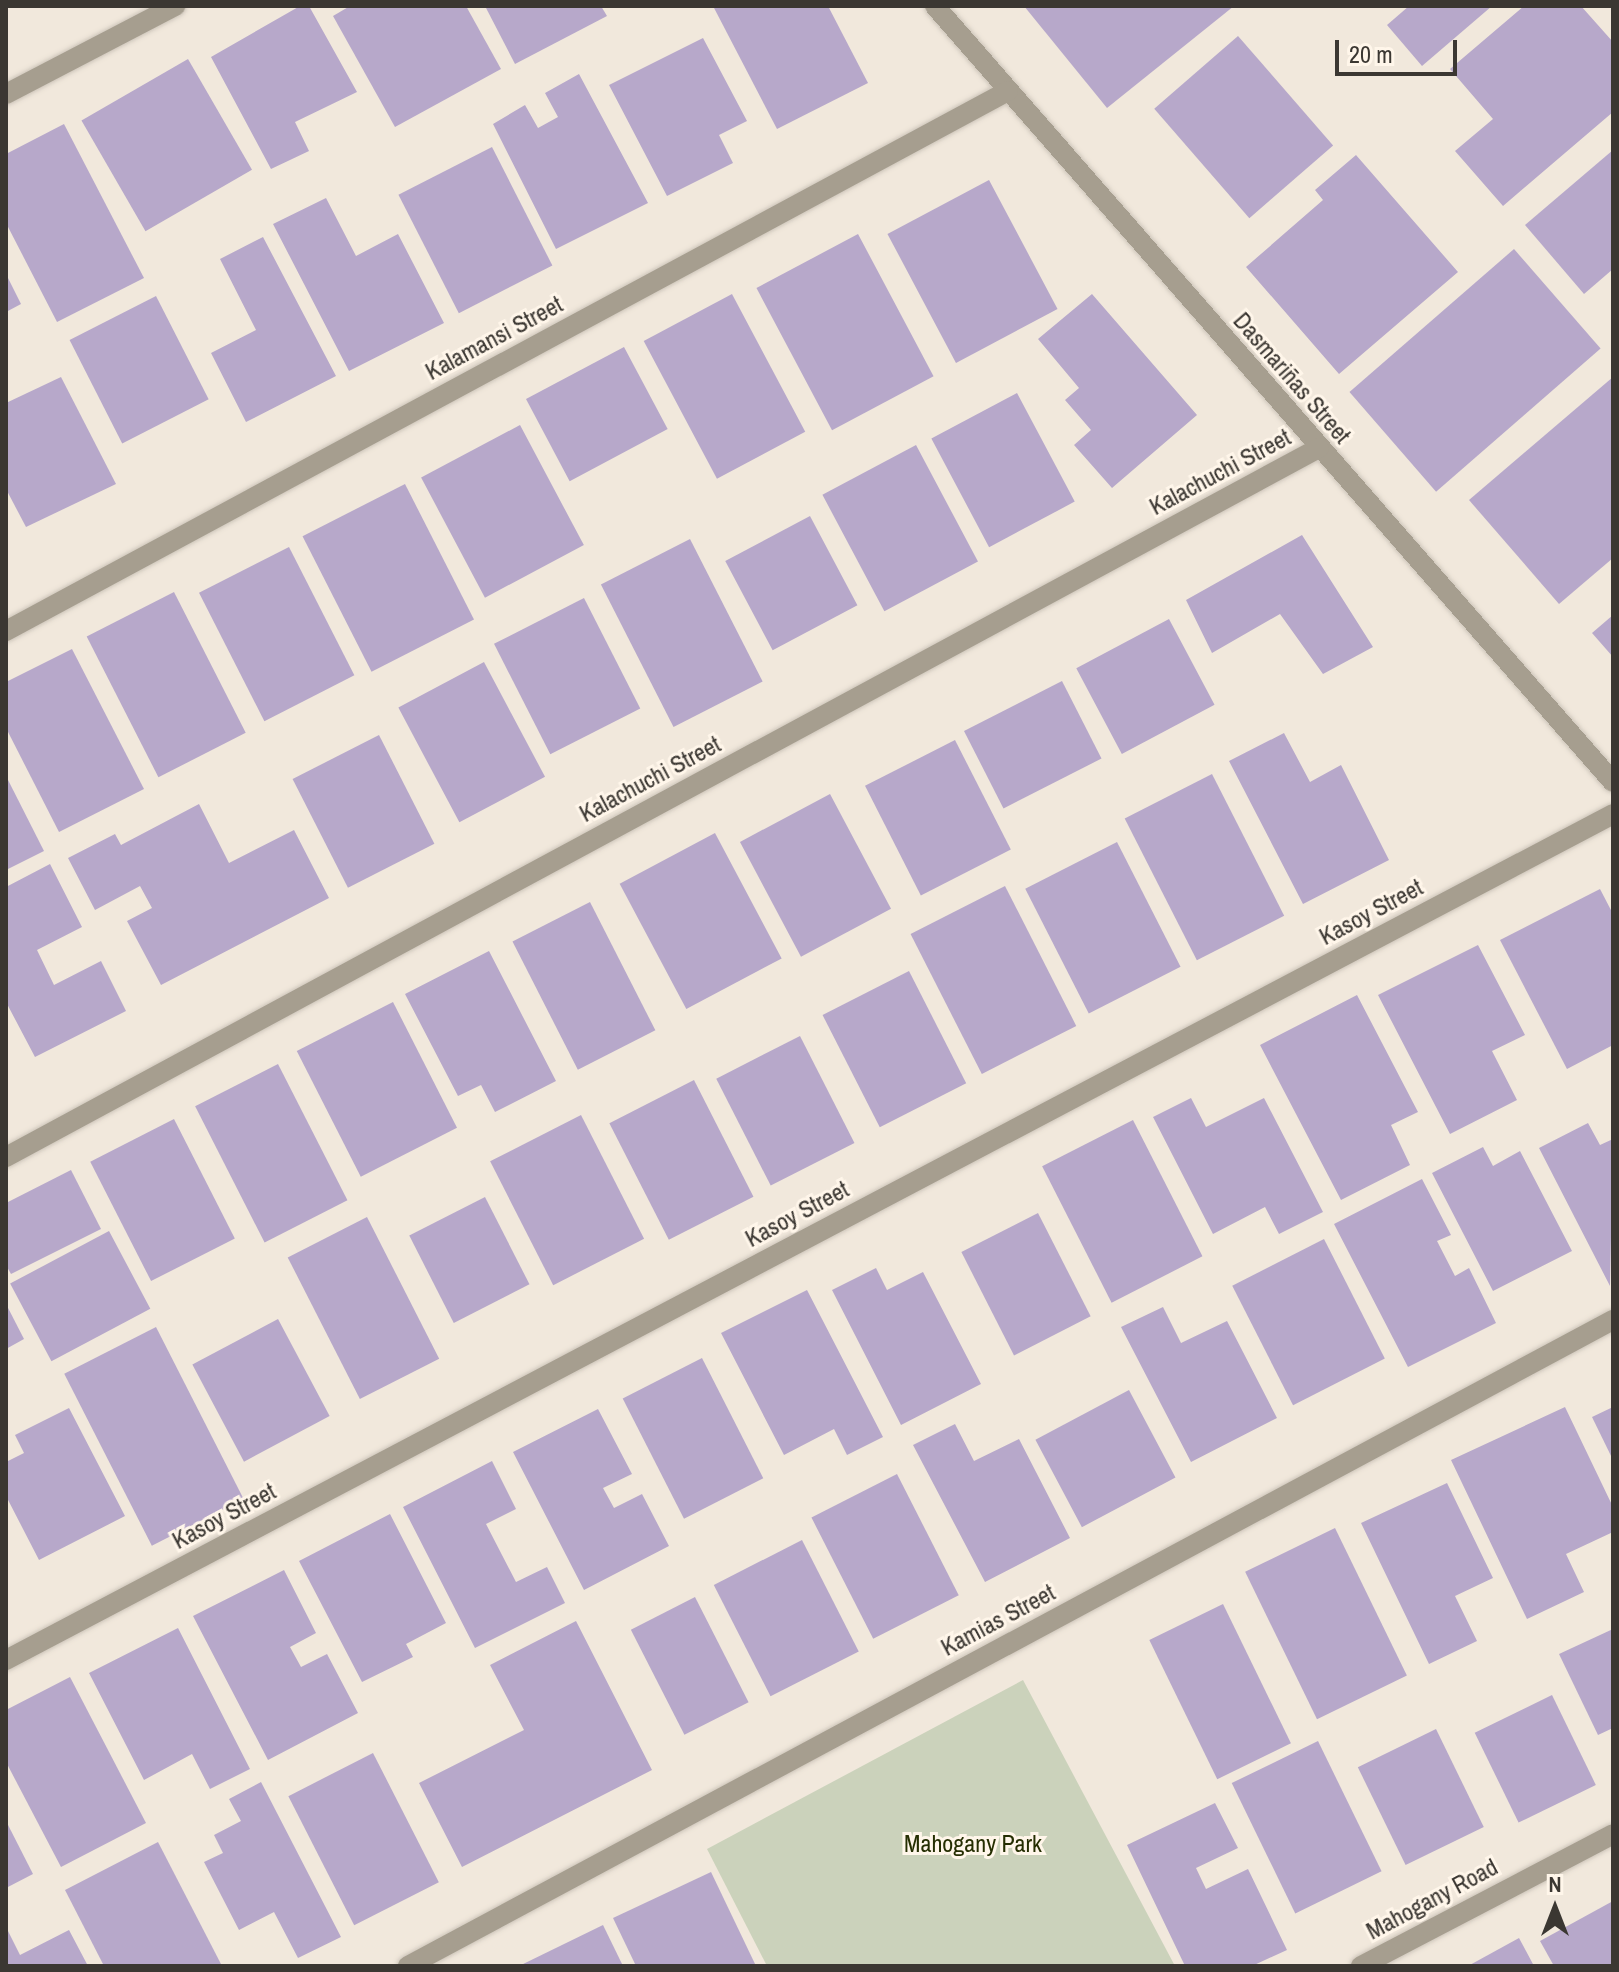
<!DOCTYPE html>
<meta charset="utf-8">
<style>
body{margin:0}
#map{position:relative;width:1619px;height:1972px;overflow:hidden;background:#f1e8dc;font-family:"Archivo Narrow",sans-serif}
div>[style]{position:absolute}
.green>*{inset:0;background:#cbd2bb}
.building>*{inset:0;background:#b7a8ca;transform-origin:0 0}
.roads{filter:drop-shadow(0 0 2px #cdc5ba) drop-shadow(0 0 2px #cdc5ba)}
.street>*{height:20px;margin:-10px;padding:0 10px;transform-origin:10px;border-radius:10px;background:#a69e8f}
span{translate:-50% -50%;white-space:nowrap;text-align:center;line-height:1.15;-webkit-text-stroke:6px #fff6ea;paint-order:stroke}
.street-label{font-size:24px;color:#3b3732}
.park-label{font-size:24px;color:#252e02}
.frame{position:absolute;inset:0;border:8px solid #3b3732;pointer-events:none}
.north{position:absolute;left:1515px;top:1868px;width:80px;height:80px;-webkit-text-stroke:6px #fff6ea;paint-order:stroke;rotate:0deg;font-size:22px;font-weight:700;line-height:32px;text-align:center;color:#3b3732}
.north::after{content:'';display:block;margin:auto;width:28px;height:36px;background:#3b3732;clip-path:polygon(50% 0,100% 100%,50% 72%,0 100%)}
.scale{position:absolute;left:1335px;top:40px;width:122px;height:36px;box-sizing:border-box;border:4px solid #3b3732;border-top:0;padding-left:10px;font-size:24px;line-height:28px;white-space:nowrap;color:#3b3732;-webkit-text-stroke:6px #fff6ea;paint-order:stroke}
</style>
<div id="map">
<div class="green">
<i style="clip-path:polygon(1023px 1680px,1175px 1966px,767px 1966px,707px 1849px)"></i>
</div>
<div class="building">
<i style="clip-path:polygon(300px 6px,309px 6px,357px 92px,295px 122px,309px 151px,271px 169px,211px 57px)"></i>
<i style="clip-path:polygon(350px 6px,466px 6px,501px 69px,395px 127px,333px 16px)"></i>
<i style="clip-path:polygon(485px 6px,601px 6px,607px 16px,515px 64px)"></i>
<i style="clip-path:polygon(713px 6px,828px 6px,868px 83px,777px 129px)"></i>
<i style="clip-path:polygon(1024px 6px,1234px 6px,1107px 108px)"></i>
<i style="clip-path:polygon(1409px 6px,1492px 6px,1422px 66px,1387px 25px)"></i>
<i style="clip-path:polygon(1524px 6px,1581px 6px,1613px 42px,1613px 112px,1503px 206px,1455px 151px,1493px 119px,1450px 69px)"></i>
<i style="left:1238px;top:36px;width:145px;height:111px;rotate:49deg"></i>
<i style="clip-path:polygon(703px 38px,747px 121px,719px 135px,733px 163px,667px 196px,609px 85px)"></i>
<i style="left:188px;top:59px;width:128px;height:123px;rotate:60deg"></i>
<i style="clip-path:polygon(579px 74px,648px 203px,556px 249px,493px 124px,525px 105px,538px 128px,558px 117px,545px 93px)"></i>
<i style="clip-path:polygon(64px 124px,144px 278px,57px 322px,6px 223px,6px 154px)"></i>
<i style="left:492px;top:147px;width:133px;height:105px;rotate:63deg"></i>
<i style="clip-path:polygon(1613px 150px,1613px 269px,1584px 294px,1525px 225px)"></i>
<i style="clip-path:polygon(1356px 155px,1458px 272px,1339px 374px,1246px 267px,1323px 200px,1315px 190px)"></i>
<i style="left:989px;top:180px;width:146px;height:115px;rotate:62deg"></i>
<i style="clip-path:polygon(326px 198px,356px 256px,398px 234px,444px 323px,349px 371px,273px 224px)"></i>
<i style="left:858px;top:234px;width:161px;height:115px;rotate:62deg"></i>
<i style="clip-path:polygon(263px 237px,336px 376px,246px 422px,211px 353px,256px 330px,220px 259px)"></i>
<i style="left:1514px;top:249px;width:132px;height:218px;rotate:49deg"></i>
<i style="clip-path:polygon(6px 274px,21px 304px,6px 312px)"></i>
<i style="left:732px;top:294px;width:156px;height:100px;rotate:62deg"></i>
<i style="clip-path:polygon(1092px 294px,1197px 415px,1112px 488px,1074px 445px,1091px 430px,1065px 400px,1079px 388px,1038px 339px)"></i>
<i style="left:156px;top:296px;width:116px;height:97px;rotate:63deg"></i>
<i style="left:624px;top:347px;width:93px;height:111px;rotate:62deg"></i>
<i style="clip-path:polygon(61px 377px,116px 484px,26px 527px,6px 489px,6px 403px)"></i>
<i style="clip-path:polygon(1613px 377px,1613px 558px,1559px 604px,1469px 500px)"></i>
<i style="left:1017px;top:393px;width:123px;height:97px;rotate:62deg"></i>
<i style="left:520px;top:425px;width:136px;height:112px;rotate:62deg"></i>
<i style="left:916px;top:445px;width:132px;height:106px;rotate:62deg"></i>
<i style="left:405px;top:484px;width:152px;height:115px;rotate:63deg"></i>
<i style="left:810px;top:516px;width:101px;height:96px;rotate:62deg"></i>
<i style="clip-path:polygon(1302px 535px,1373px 647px,1323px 674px,1280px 614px,1212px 653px,1186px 600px)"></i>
<i style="left:690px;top:539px;width:160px;height:100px;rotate:63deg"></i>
<i style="left:289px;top:547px;width:144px;height:101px;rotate:63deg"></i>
<i style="left:174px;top:592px;width:158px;height:98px;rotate:63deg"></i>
<i style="left:584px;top:598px;width:124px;height:101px;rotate:63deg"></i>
<i style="clip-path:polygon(1613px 615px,1613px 657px,1592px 633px)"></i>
<i style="left:1169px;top:619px;width:97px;height:105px;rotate:62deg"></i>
<i style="clip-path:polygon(72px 649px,144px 789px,59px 832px,6px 728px,6px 682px)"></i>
<i style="left:484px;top:662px;width:130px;height:97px;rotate:62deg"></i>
<i style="left:1062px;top:681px;width:87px;height:110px;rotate:63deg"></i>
<i style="clip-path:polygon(1284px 733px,1310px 782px,1341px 765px,1389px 860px,1303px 904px,1229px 761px)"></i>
<i style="left:379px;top:735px;width:122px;height:97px;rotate:63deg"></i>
<i style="left:955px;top:740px;width:123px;height:101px;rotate:63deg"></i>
<i style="left:1212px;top:774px;width:159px;height:98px;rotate:63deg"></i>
<i style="clip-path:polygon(6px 776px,44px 851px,6px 870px)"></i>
<i style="left:830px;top:794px;width:130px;height:102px;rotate:62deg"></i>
<i style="clip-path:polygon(199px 804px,229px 863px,294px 830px,329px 898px,161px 985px,127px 921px,152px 908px,140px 886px,95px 910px,68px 858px,115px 834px,121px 845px)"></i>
<i style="left:715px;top:833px;width:142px;height:108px;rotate:62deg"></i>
<i style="left:1117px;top:842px;width:140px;height:103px;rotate:63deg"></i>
<i style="clip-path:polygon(50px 864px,82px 927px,37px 950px,54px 985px,101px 961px,126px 1011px,35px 1057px,6px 1002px,6px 887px)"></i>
<i style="left:1005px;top:886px;width:157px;height:106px;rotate:63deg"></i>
<i style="clip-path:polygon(1600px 889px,1613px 914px,1613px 1045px,1567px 1069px,1500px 940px)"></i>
<i style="left:590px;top:902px;width:144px;height:87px;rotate:63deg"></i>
<i style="clip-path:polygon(1478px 945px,1525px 1035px,1492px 1051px,1517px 1100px,1450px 1134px,1378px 995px)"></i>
<i style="clip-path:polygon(489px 951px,556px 1081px,495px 1112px,481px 1085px,458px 1096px,405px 994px)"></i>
<i style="left:909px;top:971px;width:126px;height:97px;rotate:63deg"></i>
<i style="clip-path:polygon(1357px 995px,1418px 1112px,1391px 1125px,1410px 1165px,1341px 1200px,1260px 1045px)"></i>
<i style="left:393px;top:1002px;width:141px;height:108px;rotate:63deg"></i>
<i style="left:800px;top:1036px;width:120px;height:94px;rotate:63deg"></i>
<i style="left:278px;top:1064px;width:153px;height:93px;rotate:63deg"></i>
<i style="left:694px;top:1080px;width:131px;height:95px;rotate:63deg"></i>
<i style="clip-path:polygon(1191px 1098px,1206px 1127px,1264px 1098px,1323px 1212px,1279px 1234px,1265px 1207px,1213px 1234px,1153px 1117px)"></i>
<i style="left:581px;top:1115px;width:139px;height:102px;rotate:63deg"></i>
<i style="left:174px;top:1119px;width:134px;height:94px;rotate:63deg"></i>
<i style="left:1133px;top:1120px;width:153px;height:102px;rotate:63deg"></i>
<i style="clip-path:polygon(1588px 1123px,1600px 1145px,1613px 1139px,1610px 1286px,1539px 1148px)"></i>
<i style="clip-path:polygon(1483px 1147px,1493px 1166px,1520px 1151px,1572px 1251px,1493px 1291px,1432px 1173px)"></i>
<i style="clip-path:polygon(71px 1170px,101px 1229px,11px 1274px,6px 1265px,6px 1203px)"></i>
<i style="clip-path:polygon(1422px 1179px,1451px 1235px,1437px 1241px,1455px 1276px,1469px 1268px,1496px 1323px,1408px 1367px,1334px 1224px)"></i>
<i style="left:485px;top:1197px;width:98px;height:85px;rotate:63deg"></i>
<i style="left:1038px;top:1213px;width:116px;height:86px;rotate:63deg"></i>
<i style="left:367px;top:1217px;width:159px;height:89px;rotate:63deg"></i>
<i style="left:109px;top:1231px;width:88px;height:112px;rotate:62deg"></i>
<i style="left:1324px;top:1239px;width:134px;height:103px;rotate:63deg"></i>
<i style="clip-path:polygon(876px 1268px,887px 1290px,923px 1272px,981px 1384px,901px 1425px,832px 1290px)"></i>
<i style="clip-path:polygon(807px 1290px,883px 1437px,847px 1455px,834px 1429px,784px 1455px,721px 1333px)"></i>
<i style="clip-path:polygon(6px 1304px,24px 1339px,6px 1349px)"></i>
<i style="clip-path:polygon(1163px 1307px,1181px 1343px,1227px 1321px,1277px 1418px,1191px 1462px,1121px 1327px)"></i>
<i style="left:278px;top:1319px;width:110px;height:97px;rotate:62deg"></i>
<i style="left:156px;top:1327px;width:193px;height:103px;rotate:63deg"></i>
<i style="left:702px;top:1358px;width:135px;height:89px;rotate:63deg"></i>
<i style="left:1129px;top:1390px;width:99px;height:106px;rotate:62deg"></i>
<i style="clip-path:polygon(1565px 1407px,1613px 1507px,1613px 1532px,1566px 1554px,1584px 1592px,1527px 1619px,1451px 1460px)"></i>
<i style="clip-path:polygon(1613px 1407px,1613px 1460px,1592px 1417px)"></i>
<i style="clip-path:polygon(69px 1408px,125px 1516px,39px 1560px,6px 1496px,6px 1462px,24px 1453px,15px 1435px)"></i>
<i style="clip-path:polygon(598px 1409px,632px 1474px,603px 1488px,614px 1508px,642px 1494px,669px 1546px,584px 1590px,513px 1452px)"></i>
<i style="clip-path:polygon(955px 1424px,974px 1461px,1019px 1439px,1070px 1538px,985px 1582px,913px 1445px)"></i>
<i style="clip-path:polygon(492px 1461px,516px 1509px,486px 1524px,516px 1582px,547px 1567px,565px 1603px,475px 1648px,403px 1507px)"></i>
<i style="left:897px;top:1474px;width:136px;height:96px;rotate:63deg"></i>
<i style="clip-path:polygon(1447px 1483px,1493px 1578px,1455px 1596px,1477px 1641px,1429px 1664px,1361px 1523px)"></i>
<i style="clip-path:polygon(390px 1514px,446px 1623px,406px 1644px,413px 1657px,362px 1682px,299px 1561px)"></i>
<i style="left:1335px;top:1528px;width:164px;height:100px;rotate:64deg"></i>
<i style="left:802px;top:1540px;width:125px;height:99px;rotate:63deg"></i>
<i style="clip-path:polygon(284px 1570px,316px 1633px,290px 1647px,301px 1667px,327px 1654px,358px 1713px,268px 1760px,193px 1616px)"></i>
<i style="left:695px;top:1597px;width:118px;height:72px;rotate:63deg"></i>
<i style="left:1223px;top:1604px;width:155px;height:82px;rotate:64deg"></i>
<i style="clip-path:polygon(576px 1621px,652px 1770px,462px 1867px,419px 1783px,524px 1730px,490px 1665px)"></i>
<i style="clip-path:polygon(178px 1628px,250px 1769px,210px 1789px,192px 1754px,144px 1780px,89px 1673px)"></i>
<i style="clip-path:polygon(1613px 1629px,1613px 1728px,1598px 1735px,1559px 1654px)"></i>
<i style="clip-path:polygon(70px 1677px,146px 1823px,61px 1867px,6px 1762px,6px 1710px)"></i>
<i style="left:1552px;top:1695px;width:100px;height:86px;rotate:64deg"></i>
<i style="left:1436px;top:1729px;width:109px;height:87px;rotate:64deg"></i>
<i style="left:1318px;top:1741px;width:145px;height:96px;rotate:64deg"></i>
<i style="left:373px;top:1753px;width:145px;height:95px;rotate:63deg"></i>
<i style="clip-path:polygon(261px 1782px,341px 1937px,298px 1958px,274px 1912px,239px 1930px,204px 1862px,223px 1853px,214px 1835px,241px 1821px,229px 1799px)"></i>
<i style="clip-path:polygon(1215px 1803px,1238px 1848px,1196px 1868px,1206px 1889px,1248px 1869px,1287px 1950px,1252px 1966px,1185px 1966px,1127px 1845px)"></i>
<i style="clip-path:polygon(6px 1821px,33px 1874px,6px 1888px)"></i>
<i style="clip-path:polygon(158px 1842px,222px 1966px,104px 1966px,65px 1890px)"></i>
<i style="clip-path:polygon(711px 1872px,756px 1966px,636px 1966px,613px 1918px)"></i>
<i style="clip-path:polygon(1613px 1901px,1613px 1966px,1554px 1966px,1540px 1941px)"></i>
<i style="clip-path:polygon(603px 1925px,623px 1966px,519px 1966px)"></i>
<i style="clip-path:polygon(6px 1927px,20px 1955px,69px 1930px,88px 1966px,6px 1966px)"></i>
<i style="clip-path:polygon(1519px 1938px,1534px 1966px,1468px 1966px)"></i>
</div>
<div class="roads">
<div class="street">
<i style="left:935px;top:6px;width:1030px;rotate:48.86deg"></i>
<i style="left:6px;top:94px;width:191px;rotate:-27.5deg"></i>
<i style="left:6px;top:631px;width:1138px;rotate:-28.32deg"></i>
<i style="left:6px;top:1157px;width:1492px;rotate:-28.37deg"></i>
<i style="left:6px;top:1660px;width:1816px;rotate:-27.76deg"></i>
<i style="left:408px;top:1966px;width:1367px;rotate:-28.2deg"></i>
<i style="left:1361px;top:1966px;width:284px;rotate:-27.6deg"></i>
</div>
</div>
<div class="street-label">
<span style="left:494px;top:338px;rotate:-28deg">Kalamansi Street</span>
<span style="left:1292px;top:378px;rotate:49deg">Dasmariñas Street</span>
<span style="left:1220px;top:472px;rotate:-28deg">Kalachuchi Street</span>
<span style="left:650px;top:779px;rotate:-28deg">Kalachuchi Street</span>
<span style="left:1371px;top:912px;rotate:-28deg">Kasoy Street</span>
<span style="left:797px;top:1214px;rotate:-28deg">Kasoy Street</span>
<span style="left:224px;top:1516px;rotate:-28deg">Kasoy Street</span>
<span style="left:998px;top:1620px;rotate:-28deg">Kamias Street</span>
<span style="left:1432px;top:1899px;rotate:-28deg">Mahogany Road</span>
</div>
<div class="park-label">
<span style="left:973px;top:1844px">Mahogany Park</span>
</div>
<div class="frame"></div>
<div class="north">N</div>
<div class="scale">20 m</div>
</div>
